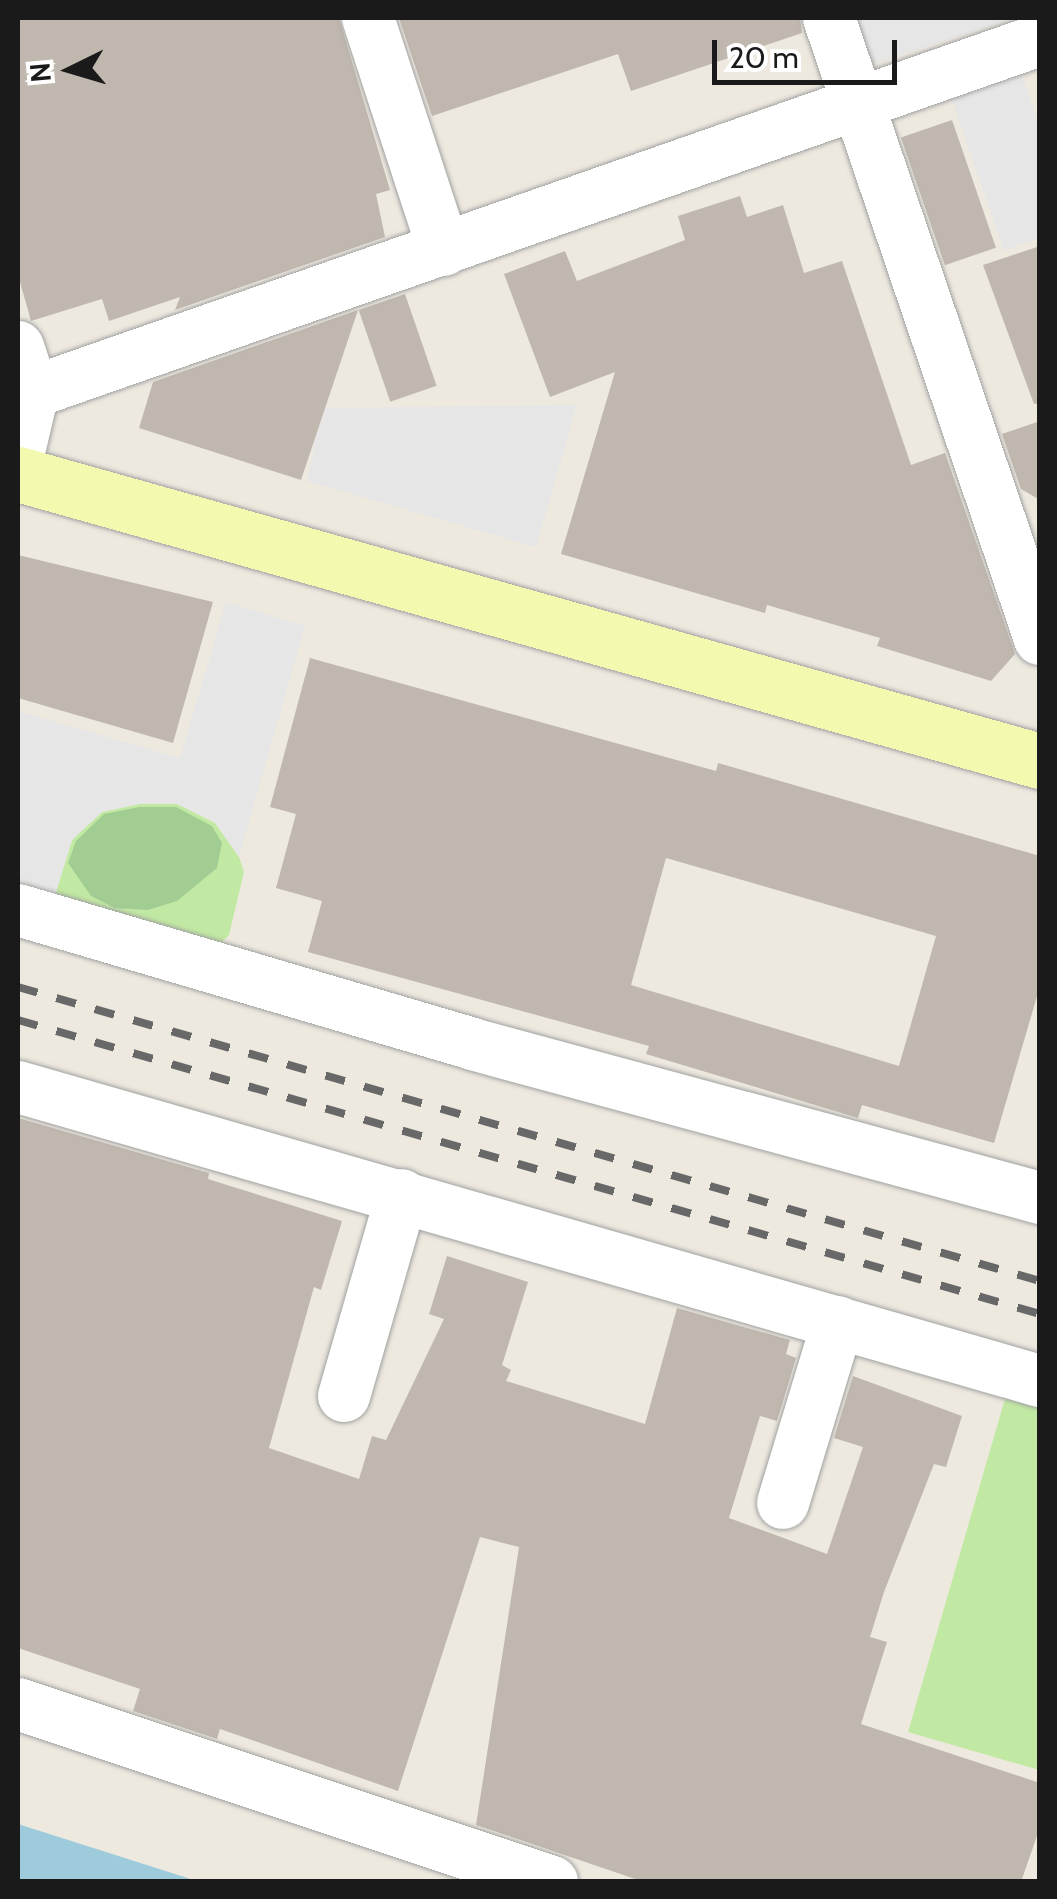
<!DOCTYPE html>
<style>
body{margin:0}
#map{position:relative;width:1057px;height:1899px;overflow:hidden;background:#ede9df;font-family:Cabin,sans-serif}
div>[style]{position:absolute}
.grass>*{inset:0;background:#c2e9a3}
.forest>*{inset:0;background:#a1cd93}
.parking>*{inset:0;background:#e6e6e6}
.water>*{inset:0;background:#9ecbdc}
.building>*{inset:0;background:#c0b8af;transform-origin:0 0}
.roads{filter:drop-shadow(0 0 2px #a1a1a1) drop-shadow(0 0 2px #a1a1a1)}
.street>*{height:52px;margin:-26px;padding:0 26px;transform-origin:26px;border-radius:26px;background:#fff}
.secondary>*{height:55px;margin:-27.5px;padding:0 27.5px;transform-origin:27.5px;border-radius:27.5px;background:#f3fab0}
.rail>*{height:8px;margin-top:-4px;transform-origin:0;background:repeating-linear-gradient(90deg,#686868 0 20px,transparent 0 40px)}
span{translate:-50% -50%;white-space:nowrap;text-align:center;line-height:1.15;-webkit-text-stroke:8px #fff;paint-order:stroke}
.frame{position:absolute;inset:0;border:20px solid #1a1a1a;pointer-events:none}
.north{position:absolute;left:20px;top:20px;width:100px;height:100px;-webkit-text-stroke:8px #fff;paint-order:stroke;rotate:265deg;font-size:28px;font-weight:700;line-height:40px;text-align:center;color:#1a1a1a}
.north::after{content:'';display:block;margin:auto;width:35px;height:45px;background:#1a1a1a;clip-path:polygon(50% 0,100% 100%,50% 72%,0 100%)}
.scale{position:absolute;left:712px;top:40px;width:185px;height:45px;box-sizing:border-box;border:5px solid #1a1a1a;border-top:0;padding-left:12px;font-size:30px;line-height:35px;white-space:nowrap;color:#1a1a1a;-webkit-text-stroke:8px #fff;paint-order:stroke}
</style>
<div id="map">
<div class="grass">
<i style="clip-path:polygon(139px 804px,177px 804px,215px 823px,239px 857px,244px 872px,229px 935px,211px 954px,60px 908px,56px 892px,72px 840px,102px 812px)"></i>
<i style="clip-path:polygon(1007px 1392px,1039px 1402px,1039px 1770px,908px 1732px)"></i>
</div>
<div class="forest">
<i style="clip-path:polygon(139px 807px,176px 807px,212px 826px,222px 843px,217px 868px,177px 901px,148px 910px,115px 908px,91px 896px,68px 863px,76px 841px,104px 814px)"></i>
</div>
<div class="parking">
<i style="clip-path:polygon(847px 18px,1015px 18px,863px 67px)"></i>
<i style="clip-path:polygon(1022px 76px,1039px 125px,1039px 238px,1004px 251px,952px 100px)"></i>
<i style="clip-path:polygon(577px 405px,536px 547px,307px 481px,322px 408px)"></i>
<i style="clip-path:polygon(226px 602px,305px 626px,239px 857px,215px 822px,177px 804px,139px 804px,102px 812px,72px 840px,56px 892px,18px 880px,18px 711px,180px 758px)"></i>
</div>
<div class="water">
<i style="clip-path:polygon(18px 1824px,197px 1881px,18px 1881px)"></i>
</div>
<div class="building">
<i style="clip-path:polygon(18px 18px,339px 18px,390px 190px,376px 194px,385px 237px,175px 310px,180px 297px,109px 321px,102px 299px,31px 321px,18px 275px)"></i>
<i style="clip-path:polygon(399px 18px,800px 18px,802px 33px,631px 91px,618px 54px,432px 116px)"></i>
<i style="left:952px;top:120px;width:135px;height:54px;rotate:71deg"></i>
<i style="clip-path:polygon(740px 196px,747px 217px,783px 205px,804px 273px,842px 261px,911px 465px,945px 453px,1015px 654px,991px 681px,877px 646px,880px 638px,767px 605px,765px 613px,561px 554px,615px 372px,550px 397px,504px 274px,565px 251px,577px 281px,685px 240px,678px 216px)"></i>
<i style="clip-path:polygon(1040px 246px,1040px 403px,1034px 404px,983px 265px)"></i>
<i style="left:405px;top:294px;width:97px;height:49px;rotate:71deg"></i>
<i style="clip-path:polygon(358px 310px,301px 480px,139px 428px,153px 382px)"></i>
<i style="clip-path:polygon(1040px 421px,1040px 500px,1021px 489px,1002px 434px)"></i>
<i style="clip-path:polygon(18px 555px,213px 602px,173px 743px,18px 698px)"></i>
<i style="clip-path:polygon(evenodd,310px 658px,716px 771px,718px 763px,1040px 856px,1040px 986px,994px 1143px,862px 1105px,858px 1118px,646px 1054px,649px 1046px,308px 952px,322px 901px,276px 888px,296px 814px,270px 807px,310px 658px,666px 858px,936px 936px,899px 1066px,631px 985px,666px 858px)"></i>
<i style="clip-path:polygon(18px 1118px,209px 1173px,208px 1179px,342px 1221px,321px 1290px,314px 1287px,269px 1448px,359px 1479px,372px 1436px,386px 1440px,444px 1319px,429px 1314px,447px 1256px,528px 1282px,502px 1365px,511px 1370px,506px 1381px,645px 1424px,677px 1308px,790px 1340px,786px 1354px,796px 1358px,777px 1421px,760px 1416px,729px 1518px,827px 1554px,863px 1447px,834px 1438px,853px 1376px,962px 1416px,946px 1467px,934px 1464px,884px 1592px,870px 1637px,887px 1642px,861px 1724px,1040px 1783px,1040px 1827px,1021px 1882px,644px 1882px,476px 1825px,519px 1547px,480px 1537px,398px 1791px,220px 1729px,217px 1739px,133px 1711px,140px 1689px,18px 1648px)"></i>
</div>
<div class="roads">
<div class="street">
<i style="left:368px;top:18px;width:244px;rotate:71.9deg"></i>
<i style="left:829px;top:18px;width:656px;rotate:71.23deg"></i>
<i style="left:18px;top:347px;width:47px;rotate:71.6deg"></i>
<i style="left:18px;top:456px;width:66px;rotate:-76.8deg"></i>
<i style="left:33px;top:392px;width:1067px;rotate:-19.27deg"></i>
<i style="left:18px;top:910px;width:473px;rotate:16.4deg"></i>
<i style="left:472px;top:1044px;width:589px;rotate:15.17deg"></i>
<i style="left:18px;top:1087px;width:1063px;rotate:16.05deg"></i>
<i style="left:344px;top:1396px;width:209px;rotate:-73.9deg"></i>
<i style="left:783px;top:1503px;width:189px;rotate:-73.1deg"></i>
<i style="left:18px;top:1704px;width:563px;rotate:18.43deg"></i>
</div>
<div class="secondary">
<i style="left:18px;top:474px;width:1062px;rotate:15.69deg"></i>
</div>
</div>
<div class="rail">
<i style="left:18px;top:987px;width:1063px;rotate:16.05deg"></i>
<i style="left:18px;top:1020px;width:1063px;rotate:16.05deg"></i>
</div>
<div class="frame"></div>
<div class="north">N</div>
<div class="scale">20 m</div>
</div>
